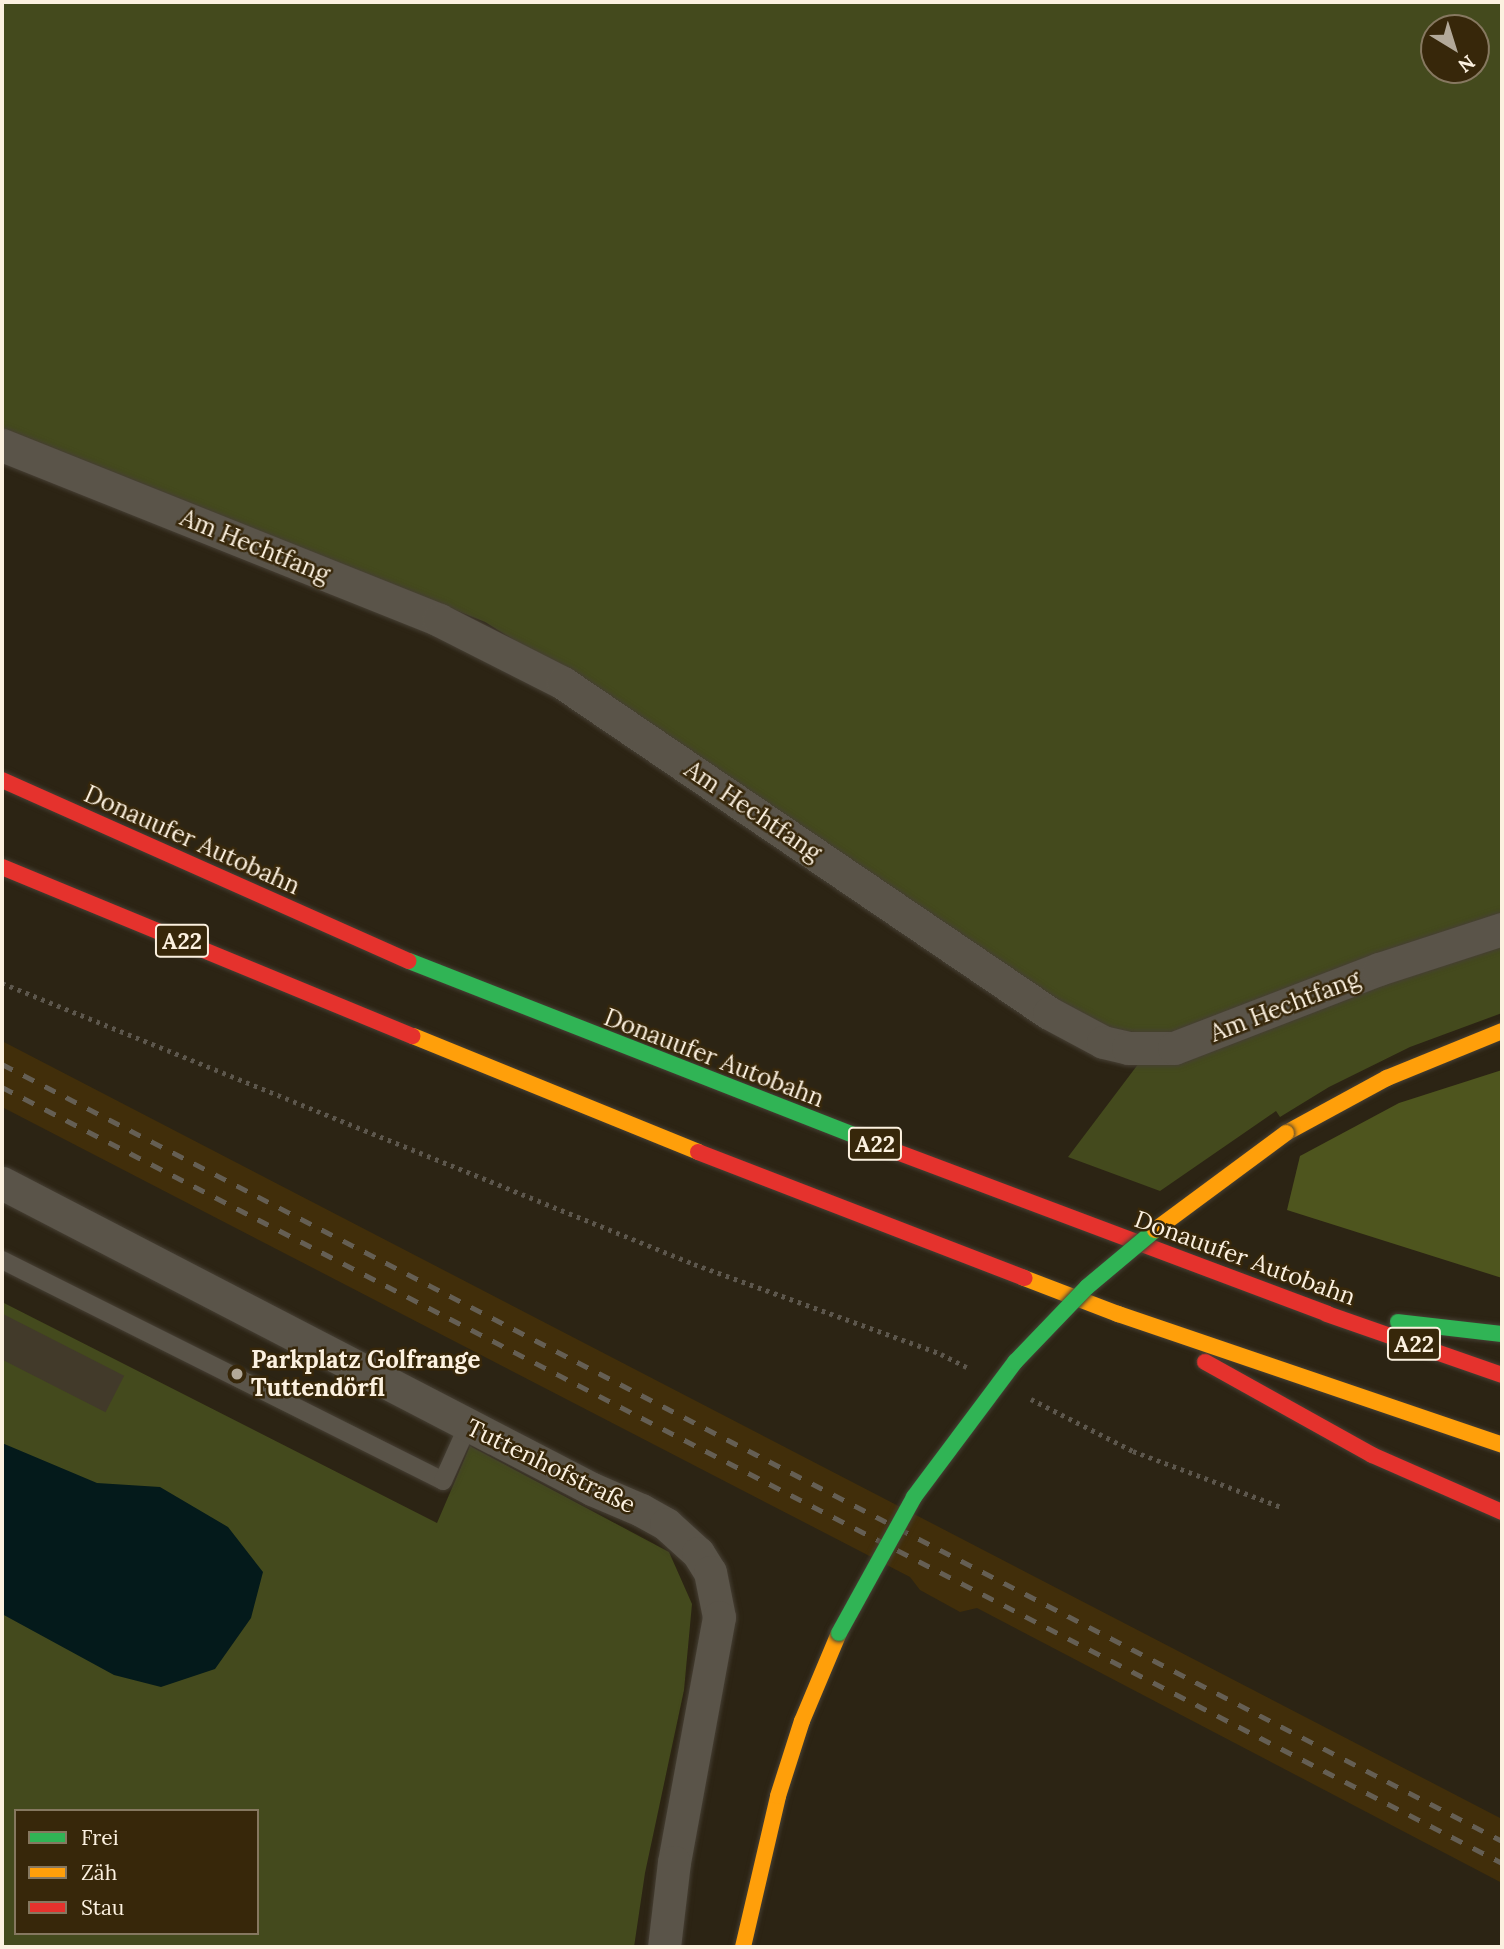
<!DOCTYPE html>
<meta charset="utf-8">
<style>
body{margin:0}
#map{position:relative;width:1504px;height:1949px;overflow:hidden;background:#2c2414;font-family:Lora,serif}
div>[style]{position:absolute}
.built>*{inset:0;background:#412e0a}
.green>*{inset:0;background:#444a1d}
.forest>*{inset:0;background:#4e551e}
.water>*{inset:0;background:#041a1b}
.building>*{inset:0;background:#423a2a;transform-origin:0 0}
.path>*{height:4.5px;margin-top:-2.25px;transform-origin:0;background:repeating-linear-gradient(90deg,#5d574d 0 3.5px,transparent 0 8.5px)}
.roads{filter:drop-shadow(0 0 2px #463f34) drop-shadow(0 0 2px #463f34)}
.lane>*{height:18px;margin:-9px;padding:0 9px;transform-origin:9px;border-radius:9px;background:#5a5449}
.street>*{height:33px;margin:-16.5px;padding:0 16.5px;transform-origin:16.5px;border-radius:16.5px;background:#5a5449}
.fast>*{height:16px;margin:-8px;padding:0 8px;transform-origin:8px;border-radius:8px;background:#30b455}
.slow>*{height:16px;margin:-8px;padding:0 8px;transform-origin:8px;border-radius:8px;background:#ff9f0a}
.jam>*{height:16px;margin:-8px;padding:0 8px;transform-origin:8px;border-radius:8px;background:#e5322d}
.rail>*{height:5px;margin-top:-2.5px;transform-origin:0;background:repeating-linear-gradient(90deg,#655f54 0 12px,transparent 0 24px)}
.bridges{filter:drop-shadow(0 0 2px #463f34) drop-shadow(0 0 2px #463f34)}
.fast-bridge>*{height:16px;margin:-8px;padding:0 8px;transform-origin:8px;border-radius:8px;background:#30b455}
.slow-bridge>*{height:16px;margin:-8px;padding:0 8px;transform-origin:8px;border-radius:8px;background:#ff9f0a}
.dots>*{width:19px;height:19px;translate:-50% -50%;box-sizing:border-box;border:4px solid #37270a;border-radius:50%}
span{translate:-50% -50%;white-space:nowrap;text-align:center;line-height:1.15;-webkit-text-stroke:5px #37270a;paint-order:stroke}
.shield-label span{padding:2px 5px;background:#37270a;border:2px solid;border-radius:5px;-webkit-text-stroke-width:0}
.shield-label{font-size:23px;color:#fcf1e0;font-weight:700}
.street-label{font-size:24px;color:#fcf1e0}
.poi-label{font-size:24px;color:#fcf1e0;font-weight:700}
.left{translate:0 -50%;text-align:left}
.frame{position:absolute;inset:0;border:4px solid #fcf1e0;pointer-events:none}
.legend{position:absolute;left:14px;top:1809px;width:245px;height:126px;box-sizing:border-box;background:#37270a;border:2px solid #867860;margin:0;padding:9px 12px;list-style:none;font-size:21px;color:#fcf1e0}
.legend li{display:flex;align-items:center;gap:14px;height:35px}
.legend b{width:35px;border:2px solid #867860}
.north{position:absolute;left:1420px;top:14px;width:70px;height:70px;box-sizing:border-box;background:#37270a;border:2px solid #867860;border-radius:50%;rotate:142deg;font-size:19px;font-weight:700;line-height:28px;text-align:center;color:#fcf1e0}
.north::after{content:'';display:block;margin:auto;width:24px;height:32px;background:#b3a999;clip-path:polygon(50% 0,100% 100%,50% 72%,0 100%)}
</style>
<div id="map">
<div class="built">
<i style="clip-path:polygon(2px 1041px,1502px 1819px,1502px 1883px,977px 1608px,960px 1612px,920px 1590px,910px 1577px,2px 1107px)"></i>
</div>
<div class="green">
<i style="clip-path:polygon(evenodd,2px 2px,1502px 2px,1502px 917px,1217px 1018px,1162px 1035px,1115px 1030px,1061px 1005px,625px 709px,485px 622px,133px 480px,2px 432px,2px 2px,1434px 28px,1476px 28px,1476px 70px,1434px 70px,1434px 28px)"></i>
<i style="clip-path:polygon(1502px 940px,1502px 1013px,1410px 1047px,1329px 1087px,1280px 1117px,1276px 1111px,1160px 1191px,1068px 1157px,1142px 1059px)"></i>
<i style="clip-path:polygon(evenodd,2px 1302px,437px 1523px,470px 1446px,669px 1552px,692px 1604px,684px 1690px,645px 1873px,634px 1947px,2px 1947px,2px 1302px,16px 1811px,257px 1811px,257px 1933px,16px 1933px,16px 1811px)"></i>
</div>
<div class="forest">
<i style="clip-path:polygon(1502px 1070px,1502px 1278px,1287px 1210px,1300px 1156px,1399px 1103px)"></i>
</div>
<div class="water">
<i style="clip-path:polygon(2px 1443px,97px 1483px,160px 1487px,228px 1527px,263px 1572px,251px 1618px,215px 1669px,161px 1687px,114px 1675px,2px 1614px)"></i>
</div>
<div class="building">
<i style="left:3px;top:1314px;width:136px;height:41px;rotate:27deg"></i>
</div>
<div class="path">
<i style="left:2px;top:983px;width:747px;rotate:22.1deg"></i>
<i style="left:694px;top:1264px;width:263px;rotate:20deg"></i>
<i style="left:941px;top:1354px;width:29px;rotate:27deg"></i>
<i style="left:1031px;top:1399px;width:114px;rotate:27deg"></i>
<i style="left:1133px;top:1451px;width:158px;rotate:20.7deg"></i>
</div>
<div class="roads">
<div class="lane">
<i style="left:2px;top:1260px;width:493px;rotate:26.6deg"></i>
<i style="left:443px;top:1481px;width:61px;rotate:-65.9deg"></i>
</div>
<div class="street">
<i style="left:2px;top:445px;width:471px;rotate:21.8deg"></i>
<i style="left:439px;top:620px;width:139px;rotate:26.9deg"></i>
<i style="left:563px;top:683px;width:587px;rotate:34.18deg"></i>
<i style="left:1049px;top:1013px;width:61px;rotate:28.2deg"></i>
<i style="left:1103px;top:1042px;width:26px;rotate:13deg"></i>
<i style="left:1128px;top:1048px;width:46px"></i>
<i style="left:1174px;top:1048px;width:220px;rotate:-21.1deg"></i>
<i style="left:1379px;top:969px;width:129px;rotate:-18deg"></i>
<i style="left:2px;top:1183px;width:665px;rotate:27.41deg"></i>
<i style="left:592px;top:1489px;width:53px;rotate:23.2deg"></i>
<i style="left:641px;top:1510px;width:29px;rotate:29deg"></i>
<i style="left:666px;top:1524px;width:43px;rotate:42.2deg"></i>
<i style="left:698px;top:1553px;width:22px;rotate:58deg"></i>
<i style="left:710px;top:1572px;width:46px;rotate:78.7deg"></i>
<i style="left:719px;top:1617px;width:249px;rotate:100.4deg"></i>
<i style="left:674px;top:1862px;width:86px;rotate:96.7deg"></i>
</div>
<div class="fast">
<i style="left:409px;top:961px;width:524px;rotate:21.38deg"></i>
<i style="left:1398px;top:1322px;width:105px;rotate:6.6deg"></i>
</div>
<div class="slow">
<i style="left:413px;top:1036px;width:308px;rotate:22.1deg"></i>
<i style="left:1286px;top:1133px;width:115px;rotate:-28.6deg"></i>
<i style="left:1387px;top:1078px;width:124px;rotate:-22.2deg"></i>
<i style="left:1024px;top:1278px;width:101px;rotate:21deg"></i>
<i style="left:1118px;top:1314px;width:406px;rotate:18.8deg"></i>
<i style="left:743px;top:1947px;width:155px;rotate:-76.9deg"></i>
<i style="left:778px;top:1796px;width:79px;rotate:-72.3deg"></i>
<i style="left:802px;top:1721px;width:95px;rotate:-67.2deg"></i>
</div>
<div class="jam">
<i style="left:2px;top:780px;width:445px;rotate:24deg"></i>
<i style="left:2px;top:867px;width:444px;rotate:22.4deg"></i>
<i style="left:698px;top:1152px;width:350px;rotate:21.1deg"></i>
<i style="left:897px;top:1152px;width:460px;rotate:20.6deg"></i>
<i style="left:1327px;top:1314px;width:185px;rotate:19.2deg"></i>
<i style="left:1205px;top:1362px;width:191px;rotate:29.1deg"></i>
<i style="left:1372px;top:1455px;width:142px;rotate:23.7deg"></i>
</div>
</div>
<div class="rail">
<i style="left:2px;top:1064px;width:1689px;rotate:27.38deg"></i>
<i style="left:2px;top:1087px;width:1689px;rotate:27.35deg"></i>
</div>
<div class="bridges">
<div class="fast-bridge">
<i style="left:839px;top:1633px;width:155px;rotate:-61.1deg"></i>
<i style="left:914px;top:1497px;width:169px;rotate:-53.2deg"></i>
<i style="left:1015px;top:1362px;width:104px;rotate:-46.2deg"></i>
<i style="left:1087px;top:1287px;width:89px;rotate:-40deg"></i>
</div>
<div class="slow-bridge">
<i style="left:1155px;top:1230px;width:163px;rotate:-36.5deg"></i>
</div>
</div>
<div class="dots">
<i style="left:237px;top:1374px;background:#b3a999"></i>
</div>
<div class="shield-label">
<span style="left:182px;top:941px">A22</span>
<span style="left:875px;top:1144px">A22</span>
<span style="left:1414px;top:1344px">A22</span>
</div>
<div class="street-label">
<span style="left:255px;top:546px;rotate:22deg">Am Hechtfang</span>
<span style="left:753px;top:811px;rotate:34deg">Am Hechtfang</span>
<span style="left:192px;top:840px;rotate:24deg">Donauufer Autobahn</span>
<span style="left:1285px;top:1006px;rotate:-21deg">Am Hechtfang</span>
<span style="left:714px;top:1058px;rotate:21deg">Donauufer Autobahn</span>
<span style="left:1245px;top:1258px;rotate:20deg">Donauufer Autobahn</span>
<span style="left:551px;top:1466px;rotate:26deg">Tuttenhofstraße</span>
</div>
<div class="poi-label">
<span class="left" style="left:251px;top:1374px">Parkplatz Golfrange<br>Tuttendörfl</span>
</div>
<div class="frame"></div>
<ul class="legend">
<li><b style="height:9px;background:#30b455"></b>Frei</li>
<li><b style="height:9px;background:#ff9f0a"></b>Zäh</li>
<li><b style="height:9px;background:#e5322d"></b>Stau</li>
</ul>
<div class="north">N</div>
</div>
